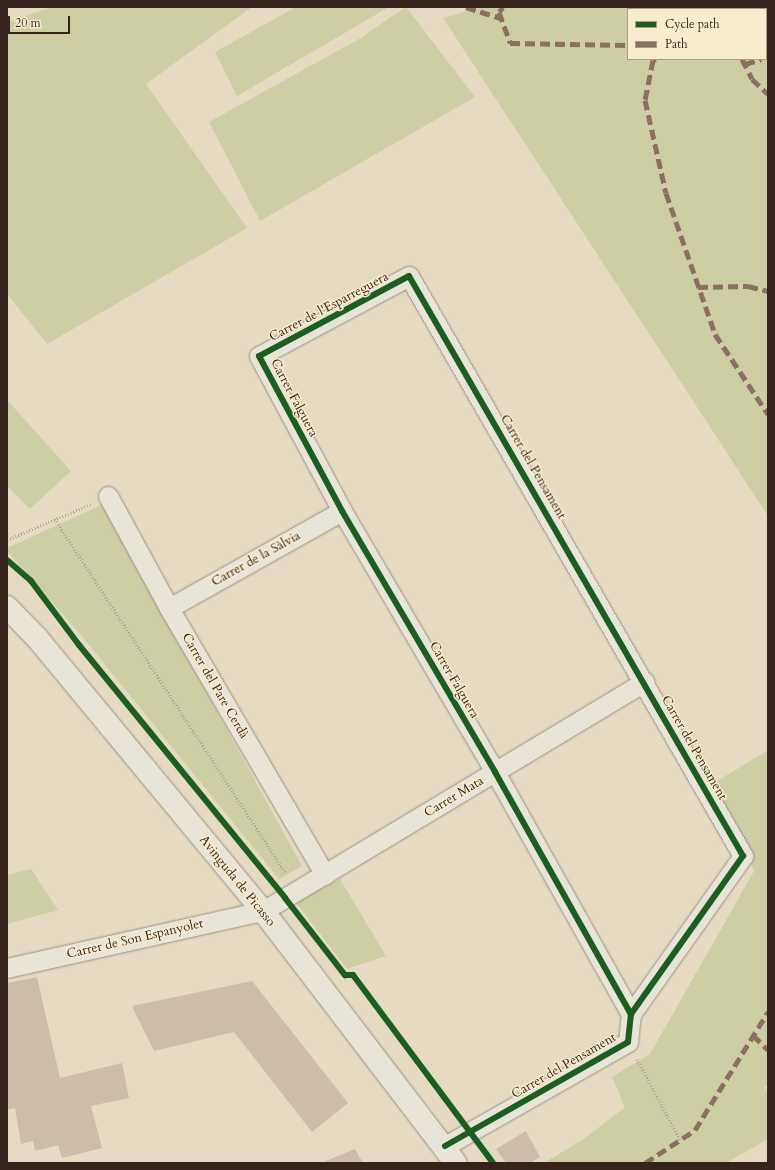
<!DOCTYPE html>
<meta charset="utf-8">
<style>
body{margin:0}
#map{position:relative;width:775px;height:1170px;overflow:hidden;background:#e6dbc2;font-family:Cardo,serif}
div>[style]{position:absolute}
.green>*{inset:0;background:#cecea5}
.building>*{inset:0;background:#cdbca9}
.path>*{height:2.5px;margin-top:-1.25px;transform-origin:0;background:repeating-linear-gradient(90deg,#aaa499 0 1px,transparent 0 3px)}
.roads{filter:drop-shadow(0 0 1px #999082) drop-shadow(0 0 1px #999082)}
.street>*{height:19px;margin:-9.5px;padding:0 9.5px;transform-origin:9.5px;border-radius:9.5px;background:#e9e4d8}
.secondary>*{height:22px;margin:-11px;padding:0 11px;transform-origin:11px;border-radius:11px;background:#e9e4d8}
.quiet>*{height:5px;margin-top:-2.5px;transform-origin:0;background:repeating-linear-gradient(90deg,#8d6e63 0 10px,transparent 0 15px)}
.cycleway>*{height:6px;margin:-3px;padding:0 3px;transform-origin:3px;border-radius:3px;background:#1b5e20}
span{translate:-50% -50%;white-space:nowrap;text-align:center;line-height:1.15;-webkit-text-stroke:3px #f8ecce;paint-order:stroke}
.street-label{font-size:13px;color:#36231c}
.frame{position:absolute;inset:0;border:8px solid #36231c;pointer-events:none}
.legend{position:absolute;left:627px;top:8px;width:140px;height:52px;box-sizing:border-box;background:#f8ecce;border:1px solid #aa9c87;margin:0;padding:5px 7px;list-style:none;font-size:12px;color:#36231c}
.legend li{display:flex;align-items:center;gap:8px;height:20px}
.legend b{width:20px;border:1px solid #aa9c87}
.scale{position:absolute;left:8px;top:16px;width:62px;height:18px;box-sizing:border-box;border:2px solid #36231c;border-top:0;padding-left:5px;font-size:12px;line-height:14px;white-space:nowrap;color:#36231c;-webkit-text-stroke:3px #f8ecce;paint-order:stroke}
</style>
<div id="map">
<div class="green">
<i style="clip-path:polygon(52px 7px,252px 7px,146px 84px,247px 228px,47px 344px,7px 294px,7px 22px)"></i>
<i style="clip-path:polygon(296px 7px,389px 7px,237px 96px,215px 52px)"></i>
<i style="clip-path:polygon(406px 7px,475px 97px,260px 221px,209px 122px,359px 39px)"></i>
<i style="clip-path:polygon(evenodd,481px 7px,768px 7px,768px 516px,443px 18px,481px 7px,628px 9px,766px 9px,766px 59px,628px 59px,628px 9px)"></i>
<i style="clip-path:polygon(7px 400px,71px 471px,30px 509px,7px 486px)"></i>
<i style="clip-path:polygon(103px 504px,302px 866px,279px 879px,80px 634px,7px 551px,7px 548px)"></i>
<i style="clip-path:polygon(768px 750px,768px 1085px,764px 1087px,768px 1095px,768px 1139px,726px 1163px,544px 1163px,585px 1138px,625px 1107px,612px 1077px,650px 1054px,754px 871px,714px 783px)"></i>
<i style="clip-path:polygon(31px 869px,58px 910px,7px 924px,7px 875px)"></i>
<i style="clip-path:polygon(340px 879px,386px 956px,347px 969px,295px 901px)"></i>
</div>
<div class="building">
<i style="clip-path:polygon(37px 977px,60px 1078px,122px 1063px,129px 1098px,91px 1106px,102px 1148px,62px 1158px,58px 1145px,35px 1151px,33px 1141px,21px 1144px,15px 1108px,7px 1110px,7px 983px)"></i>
<i style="clip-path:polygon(252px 981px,348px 1103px,312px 1132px,234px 1032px,154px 1051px,132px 1006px)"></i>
<i style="clip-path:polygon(526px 1131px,540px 1157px,531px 1163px,506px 1163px,496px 1149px)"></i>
<i style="clip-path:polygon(355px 1149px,363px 1163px,321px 1163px)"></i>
</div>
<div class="path">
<i style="left:55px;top:519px;width:423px;rotate:56.9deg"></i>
<i style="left:7px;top:540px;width:91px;rotate:-23.2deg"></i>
<i style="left:637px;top:1059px;width:92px;rotate:62deg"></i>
</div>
<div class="roads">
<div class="street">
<i style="left:108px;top:496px;width:128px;rotate:61.4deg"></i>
<i style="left:169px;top:608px;width:309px;rotate:59.7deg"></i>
<i style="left:169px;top:608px;width:198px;rotate:-29.3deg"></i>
<i style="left:7px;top:968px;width:262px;rotate:-12.6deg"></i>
<i style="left:263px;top:911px;width:445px;rotate:-31deg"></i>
<i style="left:445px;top:1146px;width:210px;rotate:-29.6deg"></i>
<i style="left:628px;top:1042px;width:28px;rotate:-84deg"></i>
<i style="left:631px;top:1014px;width:194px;rotate:-54.7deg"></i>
<i style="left:743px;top:856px;width:669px;rotate:-119.94deg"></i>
<i style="left:409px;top:276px;width:170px;rotate:151.9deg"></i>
<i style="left:259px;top:356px;width:176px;rotate:61.8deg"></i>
<i style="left:342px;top:511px;width:303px;rotate:59.6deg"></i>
<i style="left:495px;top:772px;width:278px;rotate:60.7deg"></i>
</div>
<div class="secondary">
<i style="left:7px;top:607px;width:43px;rotate:45.9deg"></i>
<i style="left:37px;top:638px;width:354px;rotate:50.4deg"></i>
<i style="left:263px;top:911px;width:317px;rotate:52.6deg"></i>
</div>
</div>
<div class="quiet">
<i style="left:466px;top:7px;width:38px;rotate:18deg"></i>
<i style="left:503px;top:7px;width:6px;rotate:129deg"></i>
<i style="left:499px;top:12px;width:33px;rotate:70deg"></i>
<i style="left:510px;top:43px;width:118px;rotate:1deg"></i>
<i style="left:643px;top:7px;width:2px;rotate:90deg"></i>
<i style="left:689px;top:7px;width:2px;rotate:90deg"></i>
<i style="left:766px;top:57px;width:2px;rotate:-27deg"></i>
<i style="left:656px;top:59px;width:3px;rotate:162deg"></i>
<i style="left:653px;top:60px;width:41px;rotate:101.3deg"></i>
<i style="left:645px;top:100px;width:95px;rotate:77.3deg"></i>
<i style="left:666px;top:193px;width:149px;rotate:70.8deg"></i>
<i style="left:715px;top:334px;width:96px;rotate:56.5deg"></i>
<i style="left:742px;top:59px;width:22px;rotate:63deg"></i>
<i style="left:752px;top:79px;width:22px;rotate:43deg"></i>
<i style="left:745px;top:64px;width:17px;rotate:-17deg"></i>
<i style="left:698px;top:287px;width:50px;rotate:-1.1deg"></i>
<i style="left:748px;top:286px;width:21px;rotate:14deg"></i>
<i style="left:753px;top:1035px;width:21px;rotate:45deg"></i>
<i style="left:645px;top:1163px;width:60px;rotate:-33.4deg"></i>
<i style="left:695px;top:1130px;width:139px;rotate:-58.3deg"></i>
</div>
<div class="cycleway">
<i style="left:7px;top:560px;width:32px;rotate:41deg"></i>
<i style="left:31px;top:581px;width:80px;rotate:53.1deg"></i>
<i style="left:79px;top:645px;width:326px;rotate:50.8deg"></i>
<i style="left:285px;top:898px;width:98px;rotate:52.1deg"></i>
<i style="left:345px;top:975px;width:8px"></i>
<i style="left:353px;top:975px;width:234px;rotate:53.3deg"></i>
<i style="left:445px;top:1146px;width:210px;rotate:-29.6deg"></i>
<i style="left:628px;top:1042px;width:28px;rotate:-84deg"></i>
<i style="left:631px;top:1014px;width:194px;rotate:-54.7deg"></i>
<i style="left:743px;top:856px;width:669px;rotate:-119.94deg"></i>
<i style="left:409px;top:276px;width:170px;rotate:151.9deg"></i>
<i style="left:259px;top:356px;width:176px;rotate:61.8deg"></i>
<i style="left:342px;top:511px;width:303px;rotate:59.6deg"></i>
<i style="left:495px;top:772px;width:278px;rotate:60.7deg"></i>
</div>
<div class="street-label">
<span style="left:329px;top:307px;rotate:-28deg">Carrer de l'Esparreguera</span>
<span style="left:294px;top:398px;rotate:62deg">Carrer Falguera</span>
<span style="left:533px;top:467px;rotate:60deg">Carrer del Pensament</span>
<span style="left:256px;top:559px;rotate:-29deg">Carrer de la Sàlvia</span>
<span style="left:454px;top:680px;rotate:60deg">Carrer Falguera</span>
<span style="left:215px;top:686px;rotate:60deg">Carrer del Pare Cerdà</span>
<span style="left:694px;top:748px;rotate:60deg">Carrer del Pensament</span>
<span style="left:454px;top:797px;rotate:-31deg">Carrer Mata</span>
<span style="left:237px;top:881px;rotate:51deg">Avinguda de Picasso</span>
<span style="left:135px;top:939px;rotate:-13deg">Carrer de Son Espanyolet</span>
<span style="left:564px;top:1066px;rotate:-30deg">Carrer del Pensament</span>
</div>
<div class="frame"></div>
<ul class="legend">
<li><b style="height:5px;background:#1b5e20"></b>Cycle path</li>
<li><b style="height:5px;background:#8d6e63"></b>Path</li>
</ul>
<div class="scale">20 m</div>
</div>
